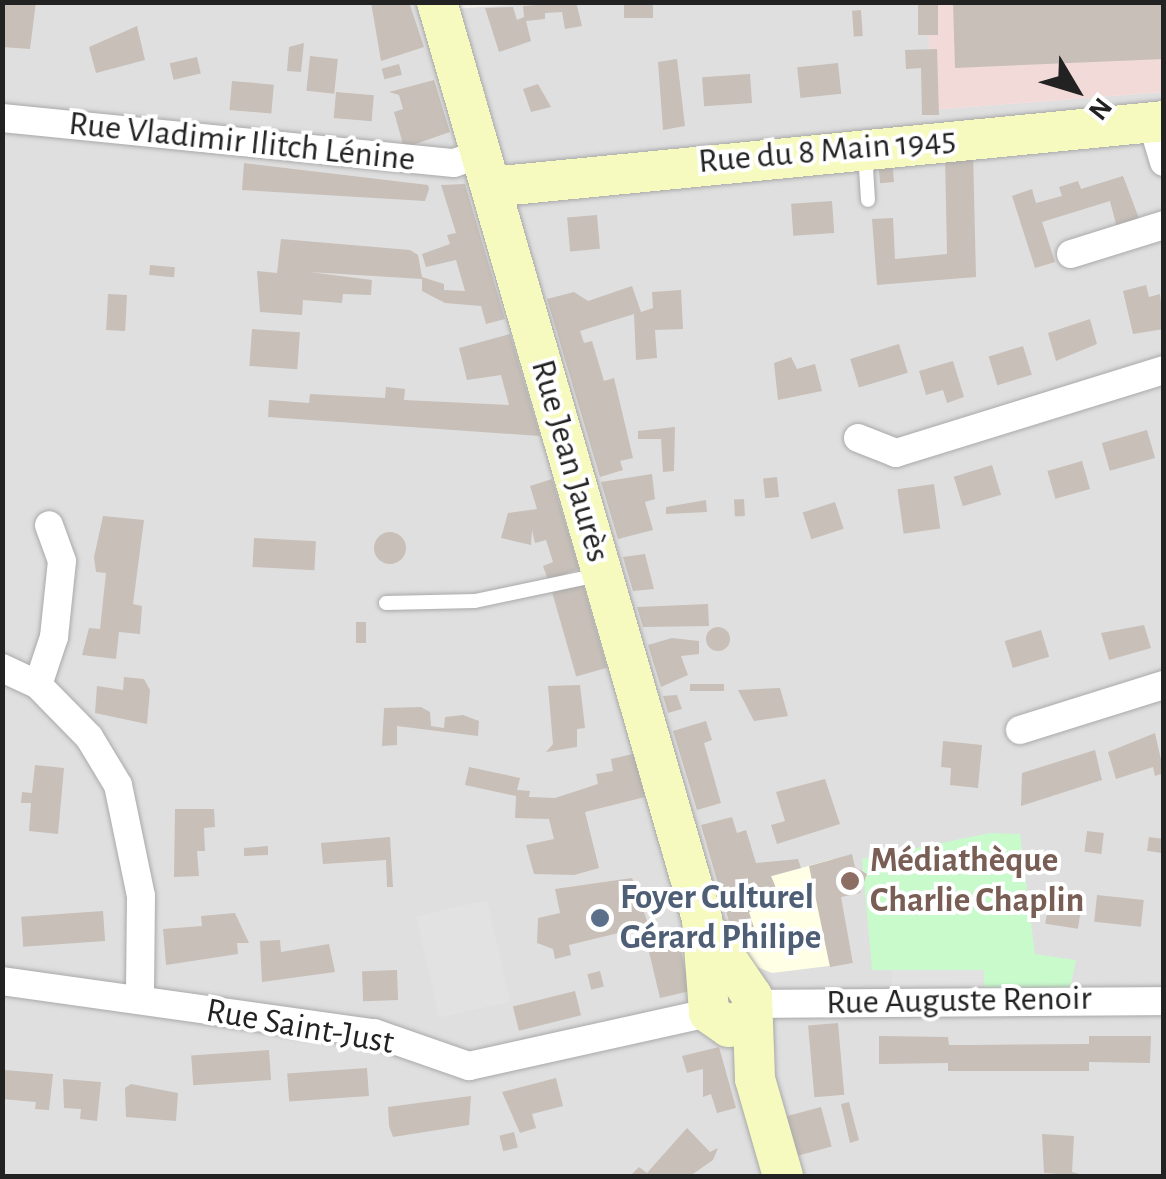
<!DOCTYPE html>
<meta charset="utf-8">
<style>
body{margin:0}
#map{position:relative;width:1166px;height:1179px;overflow:hidden;background:#f2efe9;font-family:"Alegreya Sans",sans-serif}
div>[style]{position:absolute}
.residential>*{inset:0;background:#e0dfdf}
.commercial>*{inset:0;background:#f2dad9}
.education>*{inset:0;background:#ffffe5}
.park>*{inset:0;background:#c8facc}
.parking>*{inset:0;background:#e2e2e2;transform-origin:0 0}
.building>*{inset:0;background:#c7bfb8;transform-origin:0 0}
.round{border-radius:50%}
.roads{filter:drop-shadow(0 0 2px #a9a9a9) drop-shadow(0 0 2px #a9a9a9)}
.service>*{height:14px;margin:-7px;padding:0 7px;transform-origin:7px;border-radius:7px;background:#fff}
.minor>*{height:28px;margin:-14px;padding:0 14px;transform-origin:14px;border-radius:14px;background:#fff}
.secondary>*{height:40px;margin:-20px;padding:0 20px;transform-origin:20px;border-radius:20px;background:#f7fabf}
.dots>*{width:28px;height:28px;translate:-50% -50%;box-sizing:border-box;border:5px solid #fff;border-radius:50%}
span{translate:-50% -50%;white-space:nowrap;text-align:center;line-height:1.15;-webkit-text-stroke:8px #fff;paint-order:stroke}
.street-label{font-size:35px;color:#222}
.education-label{font-size:35px;color:#785e54;font-weight:700}
.left{translate:0 -50%;text-align:left}
.service-label{font-size:35px;color:#4e5e75;font-weight:700}
.frame{position:absolute;inset:0;border:5px solid #222;pointer-events:none}
.north{position:absolute;left:1026px;top:40px;width:100px;height:100px;-webkit-text-stroke:8px #fff;paint-order:stroke;rotate:128deg;font-size:28px;font-weight:700;line-height:40px;text-align:center;color:#222}
.north::after{content:'';display:block;margin:auto;width:35px;height:45px;background:#222;clip-path:polygon(50% 0,100% 100%,50% 72%,0 100%)}
</style>
<div id="map">
<div class="residential">
<i style="clip-path:polygon(421px 2px,424px 11px,555px 2px,928px 3px,931px 110px,1163px 92px,1163px 1176px,3px 1176px,2px 3px)"></i>
</div>
<div class="commercial">
<i style="clip-path:polygon(928px 3px,1163px 3px,1163px 92px,931px 110px)"></i>
</div>
<div class="education">
<i style="clip-path:polygon(833px 859px,853px 963px,772px 973px,740px 960px,720px 891px)"></i>
</div>
<div class="park">
<i style="clip-path:polygon(990px 833px,1020px 834px,1035px 954px,1076px 960px,1069px 993px,984px 994px,983px 970px,872px 970px,862px 859px)"></i>
</div>
<div class="parking">
<i style="left:487px;top:900px;width:104px;height:73px;rotate:77deg"></i>
<i style="left:892px;top:970px;width:92px;height:23px"></i>
</div>
<div class="building">
<i style="clip-path:polygon(2px 2px,36px 2px,30px 49px,2px 47px)"></i>
<i style="clip-path:polygon(371px 2px,409px 2px,424px 47px,381px 61px)"></i>
<i style="clip-path:polygon(576px 2px,582px 26px,565px 29px,562px 12px,545px 13px,545px 19px,526px 21px,531px 41px,499px 52px,485px 8px,513px 7px,517px 20px,524px 17px,523px 6px)"></i>
<i style="left:624px;top:2px;width:29px;height:16px"></i>
<i style="left:918px;top:2px;width:20px;height:33px"></i>
<i style="clip-path:polygon(953px 2px,1164px 2px,1164px 59px,955px 68px)"></i>
<i style="left:861px;top:10px;width:26px;height:9px;rotate:86deg"></i>
<i style="clip-path:polygon(137px 26px,145px 60px,96px 73px,89px 47px)"></i>
<i style="clip-path:polygon(304px 43px,301px 72px,287px 71px,289px 47px)"></i>
<i style="clip-path:polygon(937px 49px,939px 115px,922px 115px,921px 68px,906px 69px,905px 50px)"></i>
<i style="left:310px;top:56px;width:28px;height:35px;rotate:6deg"></i>
<i style="left:197px;top:57px;width:17px;height:28px;rotate:77deg"></i>
<i style="clip-path:polygon(677px 59px,685px 126px,663px 130px,658px 62px)"></i>
<i style="left:838px;top:63px;width:31px;height:41px;rotate:84deg"></i>
<i style="left:399px;top:64px;width:11px;height:18px;rotate:75deg"></i>
<i style="left:750px;top:74px;width:29px;height:48px;rotate:86deg"></i>
<i style="clip-path:polygon(434px 80px,450px 132px,404px 148px,394px 112px,403px 109px,399px 95px,389px 92px)"></i>
<i style="left:232px;top:81px;width:42px;height:29px;rotate:5deg"></i>
<i style="clip-path:polygon(538px 84px,551px 107px,531px 112px,523px 89px)"></i>
<i style="left:336px;top:92px;width:38px;height:26px;rotate:5deg"></i>
<i style="clip-path:polygon(973px 152px,976px 277px,877px 285px,872px 219px,893px 218px,895px 259px,947px 254px,945px 155px)"></i>
<i style="left:892px;top:159px;width:23px;height:14px;rotate:85deg"></i>
<i style="clip-path:polygon(244px 163px,428px 185px,429px 189px,425px 201px,242px 190px)"></i>
<i style="clip-path:polygon(1123px 176px,1140px 221px,1117px 228px,1110px 201px,1042px 222px,1055px 262px,1035px 268px,1012px 196px,1032px 189px,1036px 203px,1062px 196px,1059px 187px,1078px 181px,1081px 189px)"></i>
<i style="clip-path:polygon(465px 184px,505px 319px,486px 324px,481px 306px,445px 303px,422px 291px,422px 279px,309px 272px,372px 280px,371px 295px,343px 294px,342px 303px,303px 300px,302px 315px,260px 312px,257px 271px,277px 273px,281px 239px,410px 250px,418px 255px,422px 277px,444px 284px,444px 290px,465px 291px,456px 260px,426px 267px,422px 254px,450px 244px,447px 235px,456px 233px,441px 185px)"></i>
<i style="left:832px;top:201px;width:32px;height:41px;rotate:86deg"></i>
<i style="left:597px;top:215px;width:34px;height:30px;rotate:85deg"></i>
<i style="left:150px;top:265px;width:25px;height:10px;rotate:5deg"></i>
<i style="clip-path:polygon(1146px 285px,1149px 297px,1160px 294px,1164px 329px,1133px 334px,1123px 291px)"></i>
<i style="clip-path:polygon(632px 286px,641px 312px,653px 308px,652px 292px,681px 290px,683px 329px,655px 330px,657px 358px,636px 360px,634px 314px,580px 331px,584px 343px,592px 341px,604px 381px,614px 378px,633px 458px,620px 461px,623px 470px,600px 477px,547px 299px,574px 292px,588px 301px)"></i>
<i style="left:108px;top:294px;width:19px;height:36px;rotate:3deg"></i>
<i style="clip-path:polygon(1090px 319px,1097px 344px,1056px 361px,1048px 333px)"></i>
<i style="left:252px;top:329px;width:48px;height:37px;rotate:4deg"></i>
<i style="clip-path:polygon(510px 334px,540px 436px,268px 417px,269px 400px,309px 403px,310px 394px,385px 398px,386px 387px,405px 389px,404px 400px,509px 405px,501px 375px,467px 380px,459px 348px)"></i>
<i style="left:899px;top:344px;width:30px;height:51px;rotate:73deg"></i>
<i style="left:1023px;top:346px;width:30px;height:36px;rotate:73deg"></i>
<i style="clip-path:polygon(791px 357px,797px 369px,815px 364px,822px 391px,778px 400px,774px 363px)"></i>
<i style="clip-path:polygon(953px 361px,964px 397px,947px 403px,943px 390px,926px 395px,919px 371px)"></i>
<i style="clip-path:polygon(675px 427px,674px 471px,663px 472px,661px 439px,638px 439px,638px 431px)"></i>
<i style="left:1147px;top:430px;width:29px;height:47px;rotate:74deg"></i>
<i style="left:1082px;top:461px;width:29px;height:36px;rotate:74deg"></i>
<i style="left:992px;top:465px;width:31px;height:40px;rotate:73deg"></i>
<i style="clip-path:polygon(652px 474px,655px 499px,645px 502px,653px 530px,618px 539px,601px 482px)"></i>
<i style="left:777px;top:477px;width:20px;height:14px;rotate:84deg"></i>
<i style="clip-path:polygon(552px 479px,579px 569px,548px 580px,543px 566px,553px 562px,546px 540px,535px 543px,532px 530px,531px 545px,501px 538px,508px 513px,537px 509px,530px 486px)"></i>
<i style="left:934px;top:484px;width:45px;height:37px;rotate:82deg"></i>
<i style="left:744px;top:499px;width:17px;height:10px;rotate:87deg"></i>
<i style="clip-path:polygon(706px 500px,707px 512px,666px 514px,666px 507px)"></i>
<i style="left:835px;top:502px;width:28px;height:34px;rotate:72deg"></i>
<i style="clip-path:polygon(103px 516px,144px 520px,133px 604px,142px 606px,140px 634px,119px 632px,116px 659px,82px 655px,89px 628px,100px 629px,106px 573px,96px 572px,94px 557px)"></i>
<i class="round" style="left:374px;top:532px;width:32px;height:32px"></i>
<i style="left:254px;top:538px;width:62px;height:29px;rotate:3deg"></i>
<i style="clip-path:polygon(645px 554px,654px 589px,633px 591px,623px 557px)"></i>
<i style="left:583px;top:584px;width:87px;height:32px;rotate:74deg"></i>
<i style="clip-path:polygon(708px 604px,709px 626px,643px 627px,637px 607px)"></i>
<i style="left:356px;top:622px;width:10px;height:21px"></i>
<i style="clip-path:polygon(1144px 625px,1151px 648px,1109px 660px,1101px 633px)"></i>
<i class="round" style="left:706px;top:627px;width:24px;height:24px"></i>
<i style="left:1041px;top:630px;width:28px;height:38px;rotate:73deg"></i>
<i style="clip-path:polygon(672px 638px,699px 641px,699px 654px,681px 656px,688px 675px,661px 687px,648px 645px)"></i>
<i style="clip-path:polygon(124px 677px,144px 679px,150px 690px,147px 724px,95px 713px,97px 686px,123px 690px)"></i>
<i style="left:724px;top:684px;width:7px;height:34px;rotate:90deg"></i>
<i style="clip-path:polygon(580px 685px,585px 728px,577px 729px,577px 747px,546px 752px,553px 744px,548px 686px)"></i>
<i style="clip-path:polygon(780px 688px,788px 716px,754px 721px,738px 690px)"></i>
<i style="clip-path:polygon(677px 695px,682px 709px,668px 713px,663px 696px)"></i>
<i style="clip-path:polygon(421px 707px,430px 712px,431px 726px,444px 728px,445px 717px,463px 715px,479px 721px,478px 736px,397px 726px,397px 745px,382px 746px,384px 708px)"></i>
<i style="clip-path:polygon(706px 721px,712px 740px,704px 743px,721px 803px,697px 810px,673px 731px)"></i>
<i style="clip-path:polygon(1155px 733px,1164px 773px,1155px 776px,1153px 767px,1116px 779px,1108px 752px)"></i>
<i style="clip-path:polygon(943px 741px,982px 745px,978px 788px,950px 785px,951px 768px,941px 767px)"></i>
<i style="clip-path:polygon(1095px 750px,1102px 780px,1021px 806px,1022px 773px)"></i>
<i style="clip-path:polygon(633px 754px,645px 797px,585px 812px,599px 868px,574px 875px,534px 874px,526px 845px,554px 839px,549px 819px,515px 818px,516px 796px,465px 785px,469px 767px,520px 778px,517px 790px,530px 791px,529px 797px,555px 798px,598px 784px,596px 774px,613px 771px,611px 759px)"></i>
<i style="clip-path:polygon(35px 765px,64px 768px,58px 834px,29px 831px,31px 803px,21px 803px,22px 792px,32px 793px)"></i>
<i style="clip-path:polygon(825px 779px,840px 824px,777px 844px,771px 825px,785px 821px,776px 792px)"></i>
<i style="clip-path:polygon(175px 809px,214px 809px,215px 827px,204px 828px,205px 851px,197px 851px,199px 876px,174px 877px)"></i>
<i style="clip-path:polygon(732px 817px,737px 833px,746px 830px,756px 863px,798px 859px,801px 868px,771px 876px,781px 900px,749px 912px,758px 940px,736px 946px,701px 825px)"></i>
<i style="left:1087px;top:831px;width:17px;height:21px;rotate:7deg"></i>
<i style="clip-path:polygon(390px 837px,393px 887px,387px 887px,386px 860px,323px 864px,321px 843px)"></i>
<i style="left:1149px;top:837px;width:15px;height:14px;rotate:8deg"></i>
<i style="clip-path:polygon(268px 846px,268px 855px,244px 856px,244px 848px)"></i>
<i style="clip-path:polygon(852px 854px,855px 867px,867px 874px,860px 893px,841px 897px,853px 963px,830px 967px,809px 866px)"></i>
<i style="clip-path:polygon(632px 878px,652px 935px,676px 929px,690px 991px,660px 998px,643px 927px,569px 945px,571px 955px,555px 959px,553px 949px,537px 943px,538px 918px,560px 913px,555px 889px)"></i>
<i style="left:1050px;top:894px;width:33px;height:30px;rotate:9deg"></i>
<i style="left:1097px;top:895px;width:47px;height:27px;rotate:6deg"></i>
<i style="left:103px;top:911px;width:30px;height:82px;rotate:86deg"></i>
<i style="clip-path:polygon(235px 913px,249px 943px,237px 943px,238px 954px,166px 965px,163px 929px,202px 926px,201px 916px)"></i>
<i style="clip-path:polygon(280px 940px,281px 952px,329px 944px,335px 972px,262px 982px,260px 941px)"></i>
<i style="left:397px;top:970px;width:30px;height:35px;rotate:88deg"></i>
<i style="left:600px;top:971px;width:16px;height:13px;rotate:76deg"></i>
<i style="left:575px;top:991px;width:25px;height:64px;rotate:76deg"></i>
<i style="left:838px;top:1023px;width:72px;height:30px;rotate:85deg"></i>
<i style="clip-path:polygon(879px 1036px,948px 1037px,949px 1045px,971px 1045px,1089px 1044px,1089px 1036px,1151px 1036px,1150px 1063px,1089px 1062px,1089px 1071px,948px 1071px,948px 1063px,879px 1064px)"></i>
<i style="clip-path:polygon(719px 1047px,736px 1108px,717px 1113px,711px 1094px,703px 1097px,703px 1069px,687px 1073px,682px 1056px)"></i>
<i style="left:269px;top:1050px;width:30px;height:78px;rotate:86deg"></i>
<i style="left:367px;top:1068px;width:28px;height:80px;rotate:86deg"></i>
<i style="clip-path:polygon(4px 1070px,53px 1074px,49px 1110px,35px 1109px,36px 1102px,2px 1099px)"></i>
<i style="clip-path:polygon(556px 1078px,563px 1106px,532px 1114px,536px 1128px,520px 1133px,502px 1092px)"></i>
<i style="clip-path:polygon(63px 1079px,101px 1082px,97px 1121px,80px 1119px,81px 1109px,64px 1108px)"></i>
<i style="clip-path:polygon(131px 1084px,178px 1093px,176px 1121px,126px 1117px,125px 1088px)"></i>
<i style="clip-path:polygon(471px 1096px,469px 1125px,393px 1137px,389px 1126px,388px 1107px)"></i>
<i style="clip-path:polygon(849px 1102px,859px 1140px,850px 1143px,841px 1104px)"></i>
<i style="left:821px;top:1107px;width:41px;height:36px;rotate:75deg"></i>
<i style="clip-path:polygon(687px 1128px,710px 1152px,718px 1148px,713px 1160px,690px 1176px,630px 1176px,639px 1167px,647px 1173px)"></i>
<i style="left:514px;top:1132px;width:16px;height:15px;rotate:76deg"></i>
<i style="clip-path:polygon(1042px 1134px,1074px 1136px,1072px 1172px,1086px 1176px,1044px 1173px)"></i>
</div>
<div class="roads">
<div class="service">
<i style="left:865px;top:152px;width:48px;rotate:86.4deg"></i>
<i style="left:386px;top:603px;width:89px;rotate:-1.3deg"></i>
<i style="left:475px;top:601px;width:126px;rotate:-11.9deg"></i>
</div>
<div class="minor">
<i style="left:2px;top:118px;width:454px;rotate:5.7deg"></i>
<i style="left:454px;top:163px;width:28px;rotate:-19deg"></i>
<i style="left:1152px;top:122px;width:42px;rotate:73.3deg"></i>
<i style="left:1071px;top:254px;width:97px;rotate:-17.3deg"></i>
<i style="left:858px;top:438px;width:41px;rotate:21.5deg"></i>
<i style="left:896px;top:453px;width:281px;rotate:-17.2deg"></i>
<i style="left:2px;top:668px;width:40px;rotate:25deg"></i>
<i style="left:38px;top:685px;width:73px;rotate:45.6deg"></i>
<i style="left:89px;top:737px;width:56px;rotate:58.9deg"></i>
<i style="left:118px;top:785px;width:113px;rotate:78.3deg"></i>
<i style="left:141px;top:896px;width:104px;rotate:90.6deg"></i>
<i style="left:38px;top:685px;width:51px;rotate:-71.6deg"></i>
<i style="left:54px;top:637px;width:76px;rotate:-84deg"></i>
<i style="left:62px;top:561px;width:38px;rotate:-110deg"></i>
<i style="left:1020px;top:730px;width:151px;rotate:-17.4deg"></i>
<i style="left:2px;top:981px;width:376px;rotate:8deg"></i>
<i style="left:374px;top:1033px;width:101px;rotate:19.2deg"></i>
<i style="left:469px;top:1066px;width:246px;rotate:-12.5deg"></i>
<i style="left:754px;top:1004px;width:410px;rotate:-0.4deg"></i>
</div>
<div class="secondary">
<i style="left:437px;top:2px;width:955px;rotate:73.88deg"></i>
<i style="left:702px;top:919px;width:94px;rotate:85.7deg"></i>
<i style="left:709px;top:1013px;width:24px;rotate:35deg"></i>
<i style="left:729px;top:1027px;width:25px;rotate:-29deg"></i>
<i style="left:491px;top:187px;width:676px;rotate:-5.6deg"></i>
<i style="left:711px;top:936px;width:73px;rotate:55.7deg"></i>
<i style="left:752px;top:996px;width:83px;rotate:87.9deg"></i>
<i style="left:755px;top:1079px;width:101px;rotate:73.9deg"></i>
</div>
</div>
<div class="dots">
<i style="left:850px;top:881px;background:#8d6e63"></i>
<i style="left:600px;top:918px;background:#5c6f8a"></i>
</div>
<div class="street-label">
<span style="left:242px;top:142px;rotate:6deg">Rue Vladimir Ilitch Lénine</span>
<span style="left:827px;top:151px;rotate:-5deg">Rue du 8 Main 1945</span>
<span style="left:570px;top:461px;rotate:74deg">Rue Jean Jaurès</span>
<span style="left:959px;top:1001px;rotate:-1deg">Rue Auguste Renoir</span>
<span style="left:300px;top:1027px;rotate:10deg">Rue Saint-Just</span>
</div>
<div class="education-label">
<span class="left" style="left:870px;top:881px">Médiathèque<br>Charlie Chaplin</span>
</div>
<div class="service-label">
<span class="left" style="left:620px;top:918px">Foyer Culturel<br>Gérard Philipe</span>
</div>
<div class="frame"></div>
<div class="north">N</div>
</div>
